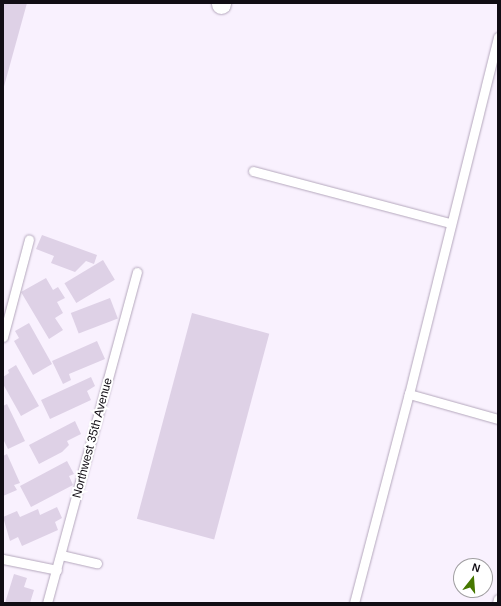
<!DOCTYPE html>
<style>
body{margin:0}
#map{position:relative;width:501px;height:606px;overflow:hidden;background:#f9f1fe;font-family:Helvetica,sans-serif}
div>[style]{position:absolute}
.building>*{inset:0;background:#ded1e6;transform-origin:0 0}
.roads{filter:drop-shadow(0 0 1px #b4a7bc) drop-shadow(0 0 1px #b4a7bc)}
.lane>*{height:9px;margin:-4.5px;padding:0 4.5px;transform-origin:4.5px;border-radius:4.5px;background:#fff}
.street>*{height:19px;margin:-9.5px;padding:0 9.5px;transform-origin:9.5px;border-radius:9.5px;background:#fff}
span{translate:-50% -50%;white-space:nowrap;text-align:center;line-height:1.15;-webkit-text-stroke:4px #fff;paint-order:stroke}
.street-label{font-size:12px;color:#110d14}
.frame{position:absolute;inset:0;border:4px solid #110d14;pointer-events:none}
.north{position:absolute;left:453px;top:558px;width:40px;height:40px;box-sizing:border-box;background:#fff;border:1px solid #a09ea1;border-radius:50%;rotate:17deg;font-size:11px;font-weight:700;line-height:16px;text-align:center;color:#110d14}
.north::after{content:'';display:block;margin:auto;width:14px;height:18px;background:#467800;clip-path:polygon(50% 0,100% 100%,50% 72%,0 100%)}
</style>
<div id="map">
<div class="building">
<i style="clip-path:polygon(3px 3px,27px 3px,3px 90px)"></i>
<i style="clip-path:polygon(42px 235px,97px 255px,94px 264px,86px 261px,75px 272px,51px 263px,54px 256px,36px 249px)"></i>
<i style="left:103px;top:260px;width:23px;height:45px;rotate:59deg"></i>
<i style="clip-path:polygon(46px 278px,53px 290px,58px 287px,65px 298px,57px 302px,63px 313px,55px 318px,63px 330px,49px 339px,21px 292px)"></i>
<i style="left:110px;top:298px;width:22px;height:42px;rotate:69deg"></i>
<i style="left:192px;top:313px;width:80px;height:213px;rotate:15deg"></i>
<i style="clip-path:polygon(29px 323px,52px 364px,33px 375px,14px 341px,19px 338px,15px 331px)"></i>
<i style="clip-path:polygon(97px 341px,105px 359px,69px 374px,71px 380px,63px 384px,52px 361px)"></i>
<i style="clip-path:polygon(16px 365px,39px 406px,21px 416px,3px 384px,3px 377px,9px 373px,8px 370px)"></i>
<i style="clip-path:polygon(91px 377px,95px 386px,87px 391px,91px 400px,50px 419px,41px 400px)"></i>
<i style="clip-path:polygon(7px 404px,25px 441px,8px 449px,3px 439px,3px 406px)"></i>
<i style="clip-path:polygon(75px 421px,81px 434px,67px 441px,69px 445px,62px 452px,39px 464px,29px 445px)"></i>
<i style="clip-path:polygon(7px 454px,20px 483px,14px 485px,17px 490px,3px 496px,3px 456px)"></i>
<i style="clip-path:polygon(67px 461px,74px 474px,69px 476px,73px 485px,31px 507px,20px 486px)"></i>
<i style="clip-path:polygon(57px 507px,62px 518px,55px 522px,58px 530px,22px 546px,18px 537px,10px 541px,3px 517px,17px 511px,20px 517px,38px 509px,40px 515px)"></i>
<i style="clip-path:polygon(14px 574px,27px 578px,24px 587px,34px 590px,30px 603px,5px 603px)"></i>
</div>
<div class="roads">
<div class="lane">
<i style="left:253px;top:171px;width:204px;rotate:14.8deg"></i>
<i style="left:3px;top:337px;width:101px;rotate:-75.1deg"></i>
<i style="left:409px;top:394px;width:368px;rotate:-76deg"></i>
<i style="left:61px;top:555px;width:37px;rotate:13deg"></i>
<i style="left:3px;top:559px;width:55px;rotate:11.5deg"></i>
<i style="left:47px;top:603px;width:343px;rotate:-74.8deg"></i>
<i style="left:354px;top:603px;width:216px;rotate:-75.3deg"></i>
<i style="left:409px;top:394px;width:92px;rotate:15.7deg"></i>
<i style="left:497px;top:603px;width:4px;rotate:-76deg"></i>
</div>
<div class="street">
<i style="left:221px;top:4px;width:1px;rotate:-90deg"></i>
</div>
</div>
<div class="street-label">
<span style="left:93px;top:438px;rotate:-75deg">Northwest 35th Avenue</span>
</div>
<div class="frame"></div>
<div class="north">N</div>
</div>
